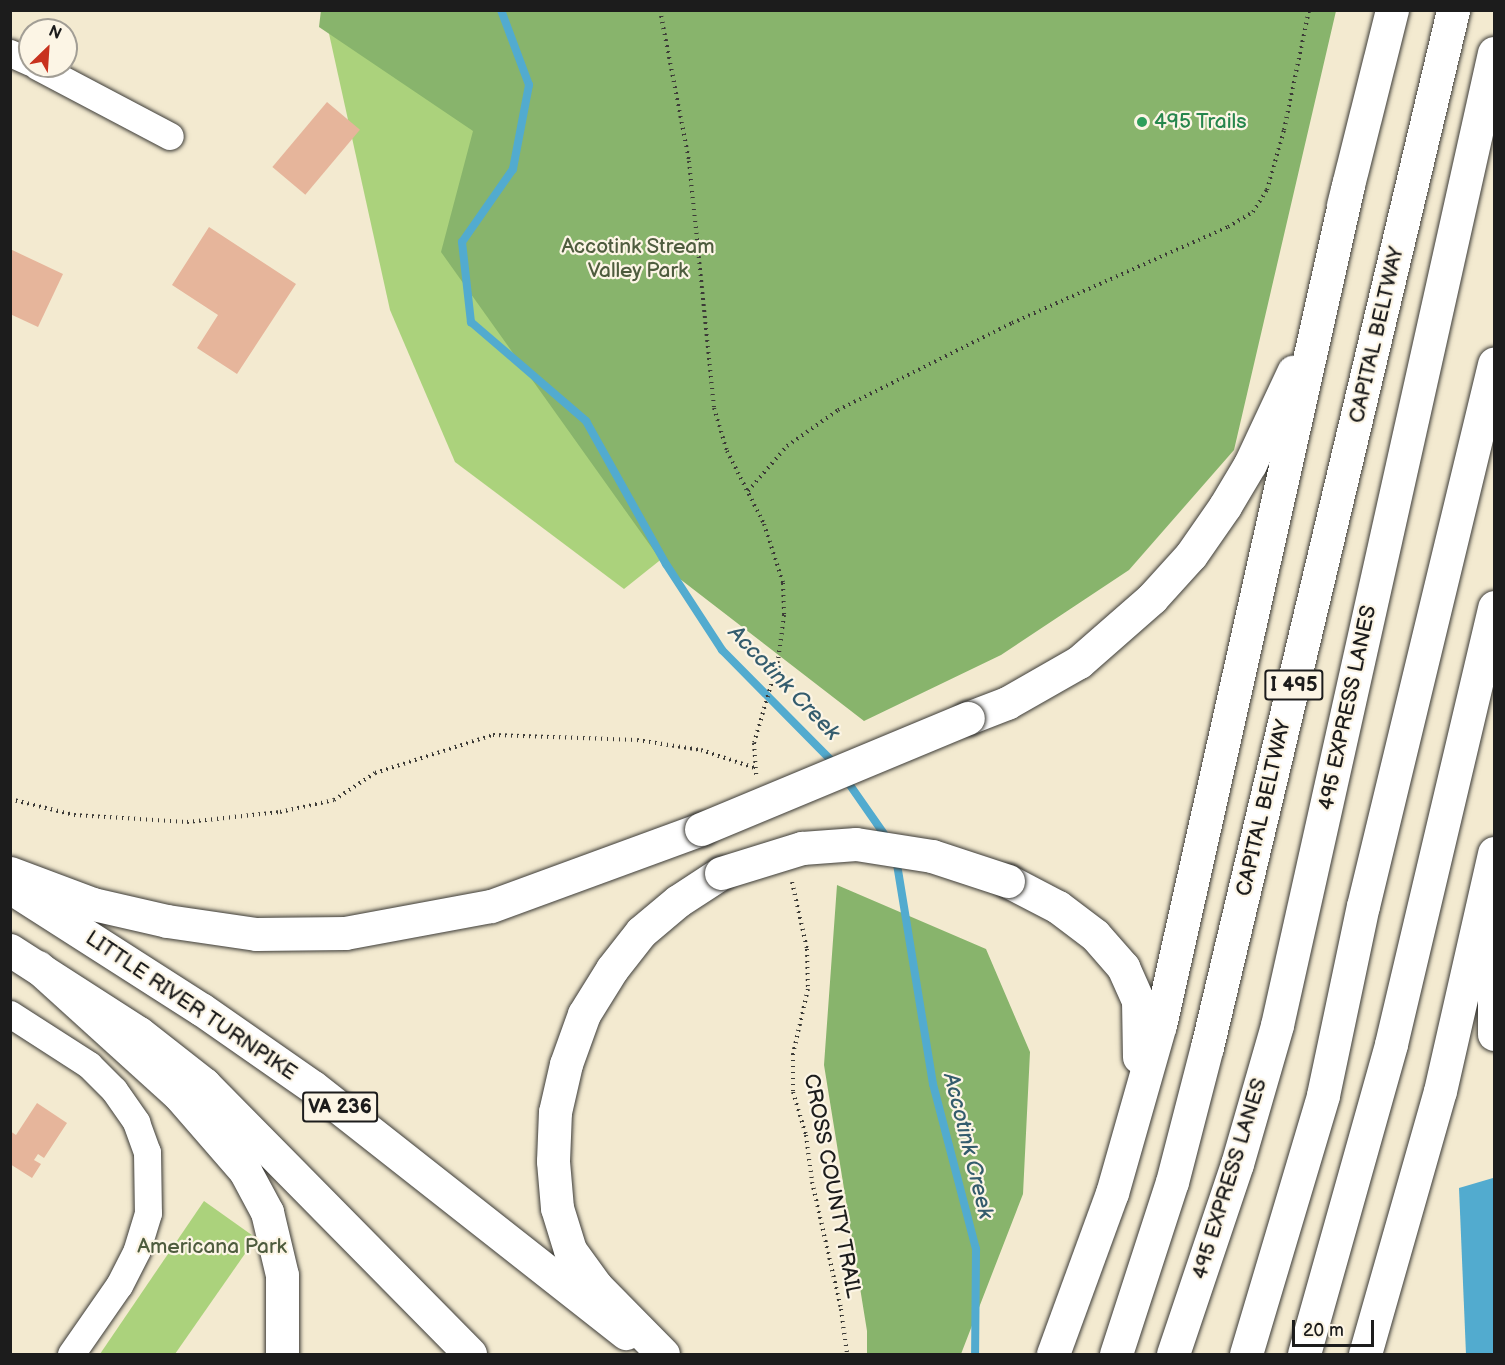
<!DOCTYPE html>
<style>
body{margin:0}
#map{position:relative;width:1505px;height:1365px;overflow:hidden;background:#f3ead0;font-family:"Balsamiq Sans",sans-serif}
div>[style]{position:absolute}
.green>*{inset:0;background:#abd27c}
.forest>*{inset:0;background:#88b46c}
.water>*{inset:0;background:#52abcf}
.stream>*{height:8px;margin:-4px;padding:0 4px;transform-origin:4px;border-radius:4px;background:#52abcf}
.building>*{inset:0;background:#e6b59b;transform-origin:0 0}
.path>*{height:4px;margin-top:-2px;transform-origin:0;background:repeating-linear-gradient(90deg,#3c3b37 0 1.5px,transparent 0 6px)}
.roads{filter:drop-shadow(0 0 2px #3c3b37) drop-shadow(0 0 2px #3c3b37)}
.minor>*{height:27px;margin:-13.5px;padding:0 13.5px;transform-origin:13.5px;border-radius:13.5px;background:#fff}
.primary>*{height:33px;margin:-16.5px;padding:0 16.5px;transform-origin:16.5px;border-radius:16.5px;background:#fff}
.motorway>*{height:33px;margin:-16.5px;padding:0 16.5px;transform-origin:16.5px;border-radius:16.5px;background:#fff}
.bridges{filter:drop-shadow(0 0 2px #3c3b37) drop-shadow(0 0 2px #3c3b37)}
.motorway-bridge>*{height:33px;margin:-16.5px;padding:0 16.5px;transform-origin:16.5px;border-radius:16.5px;background:#fff}
.dots>*{width:16px;height:16px;translate:-50% -50%;box-sizing:border-box;border:3px solid #fcf5e5;border-radius:50%}
span{translate:-50% -50%;white-space:nowrap;text-align:center;line-height:1.15;-webkit-text-stroke:4.5px #fcf5e5;paint-order:stroke}
.shield-label span{padding:2px 4px;background:#fcf5e5;border:2px solid;border-radius:4px;-webkit-text-stroke-width:0}
.shield-label{font-size:20px;color:#1c1c1c;font-weight:700}
.leisure-label{font-size:21px;color:#27864d}
.left{translate:0 -50%;text-align:left}
.park-label{font-size:21px;color:#4e5c3e}
.street-label{font-size:21px;color:#1c1c1c}
.water-label{font-size:22px;color:#345c6d;font-style:italic}
.frame{position:absolute;inset:0;border:12px solid #1c1c1c;pointer-events:none}
.north{position:absolute;left:18px;top:18px;width:60px;height:60px;box-sizing:border-box;background:#fcf5e5;border:2px solid #a29e95;border-radius:50%;rotate:25deg;font-size:16px;font-weight:700;line-height:24px;text-align:center;color:#1c1c1c}
.north::after{content:'';display:block;margin:auto;width:21px;height:27px;background:#c8321e;clip-path:polygon(50% 0,100% 100%,50% 72%,0 100%)}
.scale{position:absolute;left:1292px;top:1320px;width:82px;height:27px;box-sizing:border-box;border:3px solid #1c1c1c;border-top:0;padding-left:8px;font-size:18px;line-height:21px;white-space:nowrap;color:#1c1c1c;-webkit-text-stroke:4px #fcf5e5;paint-order:stroke}
</style>
<div id="map">
<div class="green">
<i style="clip-path:polygon(324px 11px,957px 323px,624px 589px,455px 462px,390px 310px)"></i>
<i style="clip-path:polygon(204px 1201px,256px 1238px,175px 1354px,100px 1354px)"></i>
</div>
<div class="forest">
<i style="clip-path:polygon(321px 10px,1336px 10px,1336px 11px,1234px 450px,1129px 570px,1001px 655px,864px 721px,667px 569px,441px 252px,473px 131px,319px 27px)"></i>
<i style="clip-path:polygon(837px 885px,986px 949px,1030px 1052px,1023px 1194px,961px 1354px,867px 1354px,867px 1331px,824px 1065px)"></i>
</div>
<div class="water">
<i style="clip-path:polygon(1493px 1178px,1494px 1354px,1466px 1354px,1459px 1188px)"></i>
</div>
<div class="stream">
<i style="left:501px;top:10px;width:80px;rotate:69.5deg"></i>
<i style="left:529px;top:85px;width:86px;rotate:100.8deg"></i>
<i style="left:513px;top:169px;width:89px;rotate:124.9deg"></i>
<i style="left:462px;top:242px;width:81px;rotate:83.6deg"></i>
<i style="left:471px;top:322px;width:152px;rotate:40.7deg"></i>
<i style="left:586px;top:421px;width:164px;rotate:60.8deg"></i>
<i style="left:666px;top:564px;width:103px;rotate:56.9deg"></i>
<i style="left:722px;top:650px;width:162px;rotate:45.3deg"></i>
<i style="left:845px;top:778px;width:77px;rotate:55.1deg"></i>
<i style="left:896px;top:858px;width:229px;rotate:80.7deg"></i>
<i style="left:933px;top:1084px;width:171px;rotate:75.4deg"></i>
<i style="left:976px;top:1249px;width:105px;rotate:90.5deg"></i>
</div>
<div class="building">
<i style="left:327px;top:102px;width:43px;height:85px;rotate:40deg"></i>
<i style="clip-path:polygon(209px 227px,296px 284px,237px 374px,197px 348px,218px 315px,172px 285px)"></i>
<i style="clip-path:polygon(10px 249px,63px 274px,38px 327px,10px 314px)"></i>
<i style="clip-path:polygon(37px 1103px,67px 1123px,44px 1158px,38px 1154px,34px 1160px,41px 1164px,32px 1178px,10px 1164px,10px 1131px,16px 1135px)"></i>
</div>
<div class="path">
<i style="left:660px;top:10px;width:154px;rotate:79.1deg"></i>
<i style="left:689px;top:161px;width:248px;rotate:84.2deg"></i>
<i style="left:714px;top:408px;width:45px;rotate:73.2deg"></i>
<i style="left:727px;top:451px;width:82px;rotate:63.1deg"></i>
<i style="left:764px;top:524px;width:62px;rotate:72.1deg"></i>
<i style="left:783px;top:583px;width:32px;rotate:88deg"></i>
<i style="left:784px;top:615px;width:46px;rotate:97.4deg"></i>
<i style="left:778px;top:661px;width:85px;rotate:106.3deg"></i>
<i style="left:754px;top:743px;width:32px;rotate:86deg"></i>
<i style="left:748px;top:491px;width:60px;rotate:-49.1deg"></i>
<i style="left:787px;top:446px;width:62px;rotate:-35.2deg"></i>
<i style="left:838px;top:410px;width:195px;rotate:-26.6deg"></i>
<i style="left:1012px;top:323px;width:236px;rotate:-24deg"></i>
<i style="left:1228px;top:227px;width:29px;rotate:-31deg"></i>
<i style="left:1253px;top:212px;width:26px;rotate:-58deg"></i>
<i style="left:1267px;top:190px;width:62px;rotate:-74.2deg"></i>
<i style="left:1284px;top:130px;width:123px;rotate:-78.2deg"></i>
<i style="left:10px;top:799px;width:66px;rotate:14deg"></i>
<i style="left:74px;top:815px;width:113px;rotate:3.5deg"></i>
<i style="left:187px;top:822px;width:94px;rotate:-6.1deg"></i>
<i style="left:280px;top:812px;width:55px;rotate:-12.5deg"></i>
<i style="left:334px;top:800px;width:49px;rotate:-33.4deg"></i>
<i style="left:375px;top:773px;width:124px;rotate:-17.9deg"></i>
<i style="left:493px;top:735px;width:144px;rotate:2deg"></i>
<i style="left:637px;top:740px;width:65px;rotate:8.9deg"></i>
<i style="left:701px;top:750px;width:57px;rotate:18.4deg"></i>
<i style="left:792px;top:882px;width:69px;rotate:77.4deg"></i>
<i style="left:807px;top:949px;width:40px;rotate:88.6deg"></i>
<i style="left:808px;top:989px;width:67px;rotate:103deg"></i>
<i style="left:793px;top:1054px;width:38px;rotate:90deg"></i>
<i style="left:793px;top:1092px;width:45px;rotate:73.2deg"></i>
<i style="left:806px;top:1135px;width:47px;rotate:82.7deg"></i>
<i style="left:812px;top:1182px;width:130px;rotate:77.1deg"></i>
<i style="left:841px;top:1309px;width:45px;rotate:82.4deg"></i>
</div>
<div class="roads">
<div class="minor">
<i style="left:10px;top:53px;width:22px;rotate:24deg"></i>
<i style="left:37px;top:66px;width:150px;rotate:27.8deg"></i>
<i style="left:10px;top:1014px;width:94px;rotate:32.8deg"></i>
<i style="left:89px;top:1065px;width:35px;rotate:45deg"></i>
<i style="left:114px;top:1090px;width:39px;rotate:55deg"></i>
<i style="left:136px;top:1122px;width:32px;rotate:70deg"></i>
<i style="left:147px;top:1152px;width:61px;rotate:89.1deg"></i>
<i style="left:148px;top:1213px;width:39px;rotate:107deg"></i>
<i style="left:137px;top:1250px;width:39px;rotate:117deg"></i>
<i style="left:119px;top:1285px;width:84px;rotate:124.8deg"></i>
</div>
<div class="primary">
<i style="left:10px;top:887px;width:227px;rotate:32.6deg"></i>
<i style="left:201px;top:1009px;width:136px;rotate:34.9deg"></i>
<i style="left:313px;top:1087px;width:398px;rotate:38.2deg"></i>
<i style="left:10px;top:950px;width:153px;rotate:32.8deg"></i>
<i style="left:139px;top:1033px;width:83px;rotate:38.1deg"></i>
<i style="left:204px;top:1084px;width:379px;rotate:45.4deg"></i>
</div>
<div class="motorway">
<i style="left:1343px;top:205px;width:201px;rotate:-75.9deg"></i>
<i style="left:968px;top:718px;width:42px;rotate:-21deg"></i>
<i style="left:1007px;top:703px;width:83px;rotate:-29.7deg"></i>
<i style="left:1079px;top:662px;width:97px;rotate:-41.2deg"></i>
<i style="left:1152px;top:598px;width:58px;rotate:-47.8deg"></i>
<i style="left:1191px;top:555px;width:60px;rotate:-55.2deg"></i>
<i style="left:1225px;top:506px;width:49px;rotate:-59.2deg"></i>
<i style="left:1250px;top:464px;width:102px;rotate:-64.9deg"></i>
<i style="left:10px;top:873px;width:89px;rotate:20.5deg"></i>
<i style="left:93px;top:904px;width:76px;rotate:12.9deg"></i>
<i style="left:167px;top:921px;width:90px;rotate:8.3deg"></i>
<i style="left:256px;top:934px;width:89px;rotate:-0.6deg"></i>
<i style="left:345px;top:933px;width:148px;rotate:-10.5deg"></i>
<i style="left:491px;top:906px;width:224px;rotate:-20.1deg"></i>
<i style="left:1008px;top:881px;width:56px;rotate:27.5deg"></i>
<i style="left:1058px;top:907px;width:46px;rotate:37.1deg"></i>
<i style="left:1095px;top:935px;width:43px;rotate:48.8deg"></i>
<i style="left:1123px;top:967px;width:36px;rotate:66deg"></i>
<i style="left:1138px;top:1000px;width:57px;rotate:89deg"></i>
<i style="left:1494px;top:933px;width:101px;rotate:90deg"></i>
<i style="left:38px;top:967px;width:190px;rotate:42.2deg"></i>
<i style="left:179px;top:1095px;width:101px;rotate:49deg"></i>
<i style="left:245px;top:1171px;width:47px;rotate:61.8deg"></i>
<i style="left:267px;top:1212px;width:65px;rotate:76.6deg"></i>
<i style="left:282px;top:1275px;width:79px;rotate:90deg"></i>
<i style="left:663px;top:1354px;width:95px;rotate:-134.6deg"></i>
<i style="left:596px;top:1286px;width:44px;rotate:-125.8deg"></i>
<i style="left:570px;top:1250px;width:44px;rotate:-107.2deg"></i>
<i style="left:557px;top:1208px;width:47px;rotate:-94.9deg"></i>
<i style="left:553px;top:1161px;width:49px;rotate:-87.7deg"></i>
<i style="left:555px;top:1112px;width:49px;rotate:-77.1deg"></i>
<i style="left:566px;top:1064px;width:53px;rotate:-70.2deg"></i>
<i style="left:584px;top:1014px;width:53px;rotate:-58.1deg"></i>
<i style="left:612px;top:969px;width:47px;rotate:-51.9deg"></i>
<i style="left:641px;top:932px;width:48px;rotate:-40deg"></i>
<i style="left:678px;top:901px;width:51px;rotate:-33.1deg"></i>
<i style="left:1053px;top:1354px;width:171px;rotate:-69.9deg"></i>
<i style="left:1112px;top:1193px;width:175px;rotate:-74.1deg"></i>
<i style="left:1160px;top:1025px;width:861px;rotate:-77.38deg"></i>
<i style="left:1116px;top:1354px;width:181px;rotate:-72deg"></i>
<i style="left:1172px;top:1182px;width:139px;rotate:-75.5deg"></i>
<i style="left:1207px;top:1047px;width:1066px;rotate:-76.65deg"></i>
<i style="left:1173px;top:1354px;width:200px;rotate:-71.4deg"></i>
<i style="left:1237px;top:1164px;width:145px;rotate:-73.9deg"></i>
<i style="left:1277px;top:1025px;width:996px;rotate:-77.42deg"></i>
<i style="left:1246px;top:1354px;width:270px;rotate:-73.4deg"></i>
<i style="left:1323px;top:1095px;width:193px;rotate:-78.1deg"></i>
<i style="left:1363px;top:906px;width:558px;rotate:-76.41deg"></i>
<i style="left:1304px;top:1354px;width:322px;rotate:-74.3deg"></i>
<i style="left:1391px;top:1044px;width:449px;rotate:-76.7deg"></i>
<i style="left:1365px;top:1354px;width:273px;rotate:-74.1deg"></i>
<i style="left:1440px;top:1091px;width:244px;rotate:-77.2deg"></i>
</div>
</div>
<div class="bridges">
<div class="motorway-bridge">
<i style="left:701px;top:829px;width:289px;rotate:-22.6deg"></i>
<i style="left:721px;top:873px;width:85px;rotate:-17.2deg"></i>
<i style="left:802px;top:848px;width:54px;rotate:-4.2deg"></i>
<i style="left:856px;top:844px;width:77px;rotate:9deg"></i>
<i style="left:932px;top:856px;width:80px;rotate:18.2deg"></i>
</div>
</div>
<div class="dots">
<i style="left:1142px;top:122px;background:#2e9e5b"></i>
</div>
<div class="shield-label">
<span style="left:1294px;top:685px">I 495</span>
<span style="left:340px;top:1107px">VA 236</span>
</div>
<div class="leisure-label">
<span class="left" style="left:1154px;top:122px">495 Trails</span>
</div>
<div class="park-label">
<span style="left:638px;top:259px">Accotink Stream<br>Valley Park</span>
<span style="left:212px;top:1247px">Americana Park</span>
</div>
<div class="street-label">
<span style="left:1377px;top:335px;rotate:-77deg">CAPITAL BELTWAY</span>
<span style="left:1348px;top:708px;rotate:-78deg">495 EXPRESS LANES</span>
<span style="left:1264px;top:808px;rotate:-77deg">CAPITAL BELTWAY</span>
<span style="left:191px;top:1006px;rotate:34deg">LITTLE RIVER TURNPIKE</span>
<span style="left:1230px;top:1179px;rotate:-73deg">495 EXPRESS LANES</span>
<span style="left:832px;top:1186px;rotate:79deg">CROSS COUNTY TRAIL</span>
</div>
<div class="water-label">
<span style="left:784px;top:683px;rotate:46deg">Accotink Creek</span>
<span style="left:968px;top:1146px;rotate:76deg">Accotink Creek</span>
</div>
<div class="frame"></div>
<div class="north">N</div>
<div class="scale">20 m</div>
</div>
